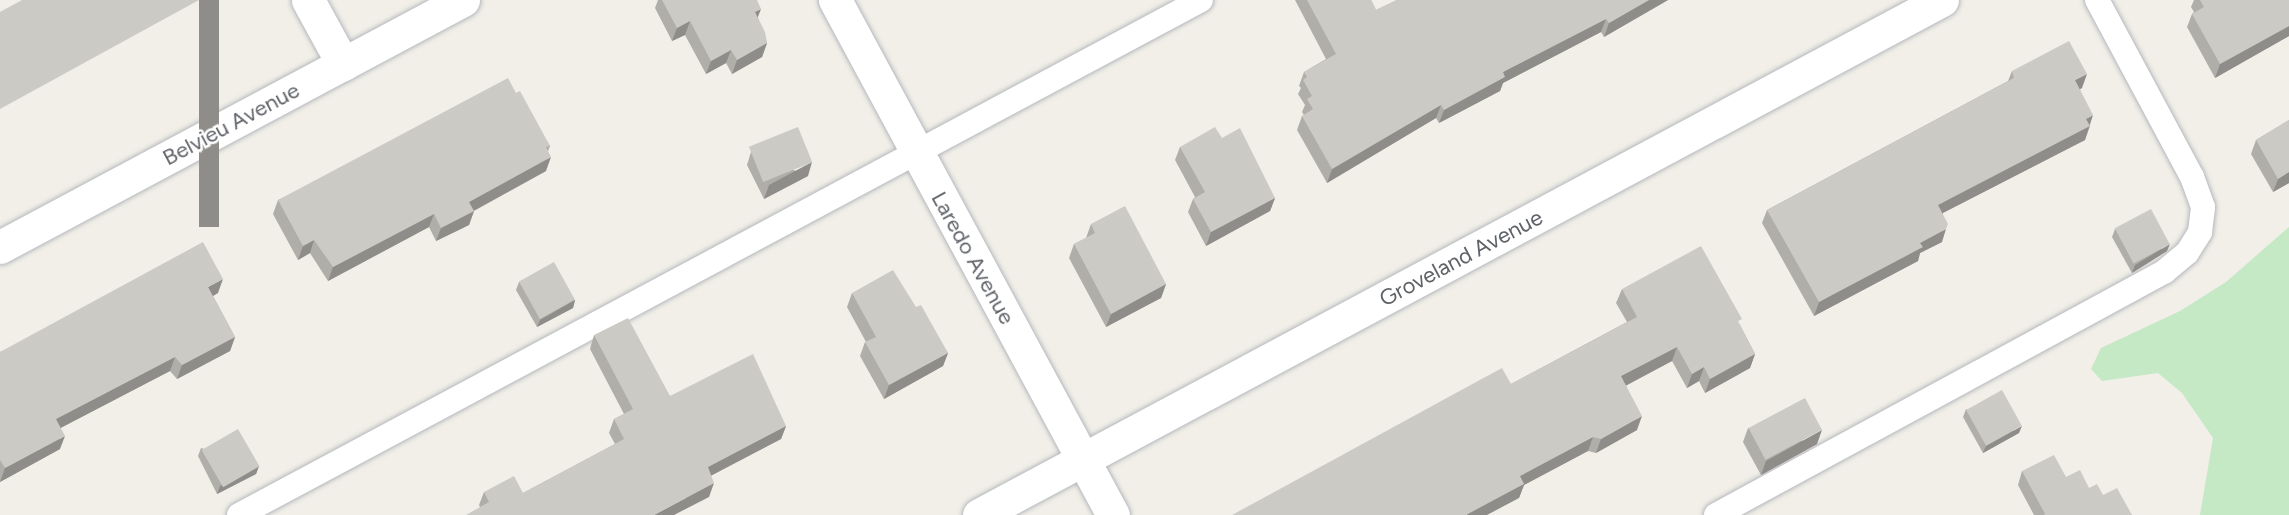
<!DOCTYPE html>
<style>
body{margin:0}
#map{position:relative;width:2289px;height:515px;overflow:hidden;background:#f1efe8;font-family:Figtree,sans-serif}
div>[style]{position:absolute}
.green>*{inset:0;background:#c5e8c5}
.roads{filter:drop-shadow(0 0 2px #b5b8bc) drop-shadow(0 0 2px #b5b8bc)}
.lane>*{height:24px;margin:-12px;padding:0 12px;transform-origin:12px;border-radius:12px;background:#fff}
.street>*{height:33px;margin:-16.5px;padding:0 16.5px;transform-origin:16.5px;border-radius:16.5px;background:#fff}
.secondary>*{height:33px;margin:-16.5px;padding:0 16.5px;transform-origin:16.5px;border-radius:16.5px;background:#fff}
.wall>*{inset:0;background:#afaea9}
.shaded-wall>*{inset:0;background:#8f8d8a;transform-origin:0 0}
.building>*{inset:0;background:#cccac5;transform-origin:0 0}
span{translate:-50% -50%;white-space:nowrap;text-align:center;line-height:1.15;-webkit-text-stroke:5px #fff;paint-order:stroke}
.street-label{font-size:22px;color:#5f6368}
</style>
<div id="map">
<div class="green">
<i style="clip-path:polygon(2289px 227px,2289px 515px,2200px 515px,2213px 438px,2182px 393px,2158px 373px,2102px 381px,2091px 369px,2101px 348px,2180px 311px,2226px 282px)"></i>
</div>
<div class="roads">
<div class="lane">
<i style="left:239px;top:515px;width:1091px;rotate:-28.16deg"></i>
<i style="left:1716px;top:515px;width:510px;rotate:-28.48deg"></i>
<i style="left:2164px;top:272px;width:30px;rotate:-40deg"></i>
<i style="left:2187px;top:253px;width:25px;rotate:-58deg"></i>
<i style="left:2200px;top:232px;width:25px;rotate:-83deg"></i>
<i style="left:2203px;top:207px;width:32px;rotate:-110deg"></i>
<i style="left:2192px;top:177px;width:201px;rotate:-118.2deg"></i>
</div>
<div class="street">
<i style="left:835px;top:0;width:585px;rotate:61.64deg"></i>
<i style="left:343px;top:64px;width:136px;rotate:-28.1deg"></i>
<i style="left:979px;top:515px;width:1092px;rotate:-28.14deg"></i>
</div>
<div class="secondary">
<i style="left:0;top:247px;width:389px;rotate:-28.1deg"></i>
<i style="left:343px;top:64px;width:73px;rotate:-118.7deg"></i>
</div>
</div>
<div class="wall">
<i style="clip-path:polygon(658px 0,757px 0,758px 18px,767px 43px,762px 57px,732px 74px,726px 63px,706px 74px,685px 35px,672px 41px,655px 8px)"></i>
<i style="clip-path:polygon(1295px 0,1371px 0,1376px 10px,1397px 0,1668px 0,1604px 37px,1601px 32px,1503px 83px,1500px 91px,1439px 123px,1436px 118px,1327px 183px,1297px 130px,1302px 116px,1304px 115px,1302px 112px,1305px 105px,1298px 94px,1301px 88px,1299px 86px,1304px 72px,1326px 59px)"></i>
<i style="clip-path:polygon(2194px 0,2289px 0,2289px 36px,2215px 78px,2187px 27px,2192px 14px,2194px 12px,2191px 7px)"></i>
<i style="clip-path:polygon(2012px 71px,2082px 88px,2080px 89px,2090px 126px,2085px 140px,1943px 213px,1942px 242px,1920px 253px,1918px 261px,1814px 316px,1762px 223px,1767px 210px,2008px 81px)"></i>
<i style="clip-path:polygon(516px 93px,550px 146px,548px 151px,546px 171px,474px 211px,469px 225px,436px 241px,429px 227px,328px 281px,310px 253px,298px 260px,273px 214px,278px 200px)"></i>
<i style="clip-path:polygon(2289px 120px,2289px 183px,2273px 192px,2251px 154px,2256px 140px)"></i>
<i style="clip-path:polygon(1222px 138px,1275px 198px,1270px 211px,1206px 246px,1188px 212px,1193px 199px,1195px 197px,1175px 160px,1180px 147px)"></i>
<i style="clip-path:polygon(751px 152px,808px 176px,764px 199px,747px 165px)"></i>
<i style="clip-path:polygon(1091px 224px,1166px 284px,1161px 298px,1106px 327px,1069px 258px,1074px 244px,1086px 238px)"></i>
<i style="clip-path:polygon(2115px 229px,2167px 251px,2132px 273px,2112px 237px)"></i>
<i style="clip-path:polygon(519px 282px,575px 300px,573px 308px,537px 327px,516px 290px)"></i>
<i style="clip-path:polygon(1622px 289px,1740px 325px,1755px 354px,1750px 368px,1705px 393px,1699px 381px,1687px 388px,1672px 361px,1626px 385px,1637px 430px,1596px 453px,1588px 451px,1524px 485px,1519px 498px,1511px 384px,1627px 322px,1616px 303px)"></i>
<i style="clip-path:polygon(218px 293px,213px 296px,235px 337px,230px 351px,177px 379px,170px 371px,60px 428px,60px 449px,0 482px,0 352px)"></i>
<i style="clip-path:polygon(852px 293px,916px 307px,948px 353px,943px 366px,884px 399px,860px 356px,865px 342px,866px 342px,847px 307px)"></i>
<i style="clip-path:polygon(594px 335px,670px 396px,786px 426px,781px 439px,711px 475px,709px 497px,480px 507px,479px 505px,484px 492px,523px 493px,615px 444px,609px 433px,614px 419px,624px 414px,590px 349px)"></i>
<i style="clip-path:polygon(1966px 409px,2019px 433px,1983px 453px,1963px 417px)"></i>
<i style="clip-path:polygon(1748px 428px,1817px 444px,1761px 475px,1743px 442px)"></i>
<i style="clip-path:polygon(201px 448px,259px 466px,256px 474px,217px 494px,198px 456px)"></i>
<i style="clip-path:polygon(2022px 471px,2066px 477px,2103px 495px,2132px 515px,2034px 515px,2018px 485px)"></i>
</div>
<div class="shaded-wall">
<i style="left:199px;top:0;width:20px;height:227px"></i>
<i style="clip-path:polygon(1649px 0,1668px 0,1604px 37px,1609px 23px)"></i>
<i style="clip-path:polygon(761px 9px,756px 22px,755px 12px)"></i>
<i style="clip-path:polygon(1606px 19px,1601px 32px,1503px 83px,1500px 91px,1439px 123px,1444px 110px,1503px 72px)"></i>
<i style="clip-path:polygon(690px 21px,685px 35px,672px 41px,677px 28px)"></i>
<i style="clip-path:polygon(2289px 26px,2289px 36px,2215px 78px,2220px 64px)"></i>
<i style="clip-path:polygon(767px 43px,762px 57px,732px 74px,737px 60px)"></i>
<i style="clip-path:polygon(731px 50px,726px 63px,706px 74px,711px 61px)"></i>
<i style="clip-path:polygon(2087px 74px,2082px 88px,2070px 94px,2075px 80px)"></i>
<i style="clip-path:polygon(1441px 105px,1436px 118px,1327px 183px,1332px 169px)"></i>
<i style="clip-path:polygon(2093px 115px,2085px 140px,1933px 218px,1938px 205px)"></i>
<i style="clip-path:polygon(551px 157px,546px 171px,464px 216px,469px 202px)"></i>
<i style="clip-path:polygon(812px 162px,808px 176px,764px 199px,769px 185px)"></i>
<i style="clip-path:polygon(2289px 172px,2289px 183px,2273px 192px,2278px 179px)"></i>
<i style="clip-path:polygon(1275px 198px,1270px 211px,1206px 246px,1211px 232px)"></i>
<i style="clip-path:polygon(474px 211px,469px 225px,436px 241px,441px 228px)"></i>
<i style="clip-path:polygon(434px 214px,429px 227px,328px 281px,333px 267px)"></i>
<i style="clip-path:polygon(1946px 229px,1942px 242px,1920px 253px,1918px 261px,1814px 316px,1819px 302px,1920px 243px)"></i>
<i style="clip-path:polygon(314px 240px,310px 253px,298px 260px,303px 246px)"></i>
<i style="clip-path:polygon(2170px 244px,2167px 251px,2132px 273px,2135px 265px)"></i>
<i style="clip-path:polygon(223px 279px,218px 293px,204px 301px,208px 287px)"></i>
<i style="clip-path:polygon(1166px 284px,1161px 298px,1106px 327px,1111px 314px)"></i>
<i style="clip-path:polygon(575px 300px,573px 308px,537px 327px,540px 320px)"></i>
<i style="clip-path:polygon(235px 337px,230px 351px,177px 379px,182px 365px)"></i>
<i style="clip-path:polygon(1677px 347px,1672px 361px,1616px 391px,1621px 376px)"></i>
<i style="clip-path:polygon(948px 353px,943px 366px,884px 399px,889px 385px)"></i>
<i style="clip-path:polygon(1755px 354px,1750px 368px,1705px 393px,1710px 379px)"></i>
<i style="clip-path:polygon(175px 357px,170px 371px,51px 433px,56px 419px)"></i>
<i style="clip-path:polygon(1704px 367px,1699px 381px,1687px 388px,1692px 374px)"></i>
<i style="clip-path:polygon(1642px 416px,1637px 430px,1596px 453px,1601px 439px)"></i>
<i style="clip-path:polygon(786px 426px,781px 439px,703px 480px,708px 467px)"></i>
<i style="clip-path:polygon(2022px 426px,2019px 433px,1983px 453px,1986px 446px)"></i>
<i style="clip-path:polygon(1822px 430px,1817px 444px,1761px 475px,1766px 461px)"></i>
<i style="clip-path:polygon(65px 436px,60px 449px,0 482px,5px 468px)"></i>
<i style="clip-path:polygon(1593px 437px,1588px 451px,1524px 485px,1519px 498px,1487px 515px,1466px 515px,1520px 476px)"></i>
<i style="clip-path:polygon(259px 466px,256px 474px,217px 494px,220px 486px)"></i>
<i style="clip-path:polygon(714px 483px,709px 497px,674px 515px,654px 515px)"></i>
</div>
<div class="building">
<i style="clip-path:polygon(22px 0,199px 0,0 109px,0 12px)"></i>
<i style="clip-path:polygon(662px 0,757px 0,761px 9px,755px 12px,765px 32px,767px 43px,737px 60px,731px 50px,711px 61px,690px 21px,677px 28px)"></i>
<i style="clip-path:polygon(1307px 0,1371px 0,1376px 10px,1397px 0,1649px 0,1609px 23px,1606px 19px,1503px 72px,1505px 77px,1444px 110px,1441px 105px,1332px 169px,1302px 116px,1313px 109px,1307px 99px,1312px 96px,1303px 80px,1307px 77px,1304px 72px,1336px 54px)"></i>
<i style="clip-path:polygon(2200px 0,2289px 0,2289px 26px,2220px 64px,2192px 14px,2204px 7px)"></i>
<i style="clip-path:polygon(2069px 41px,2087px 74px,2075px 80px,2093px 115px,2086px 119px,2090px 126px,1938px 205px,1948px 224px,1946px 229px,1920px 243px,1923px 247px,1819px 302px,1767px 210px,2014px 78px,2012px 71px)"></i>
<i style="clip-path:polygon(508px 78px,516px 93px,520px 91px,550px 146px,546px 147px,551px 157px,469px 202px,474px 211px,441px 228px,434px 214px,333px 267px,314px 240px,303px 246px,278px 200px)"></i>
<i style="clip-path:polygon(2289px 120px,2289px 172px,2278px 179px,2256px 140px)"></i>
<i style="left:798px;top:127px;width:38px;height:53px;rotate:68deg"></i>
<i style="clip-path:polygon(1215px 127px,1222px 138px,1240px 128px,1275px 198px,1211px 232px,1193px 199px,1205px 192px,1180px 147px)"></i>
<i style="clip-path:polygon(1125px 206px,1166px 284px,1111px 314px,1074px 244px,1095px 233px,1091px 224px)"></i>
<i style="left:2151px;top:209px;width:40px;height:41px;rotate:62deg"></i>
<i style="clip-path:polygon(203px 242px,223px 279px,208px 287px,235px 337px,182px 365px,175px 357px,56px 419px,65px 436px,5px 468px,0 460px,0 352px)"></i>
<i style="clip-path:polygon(1701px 246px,1742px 319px,1738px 321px,1755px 354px,1710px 379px,1704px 367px,1692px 374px,1677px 347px,1621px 376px,1642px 416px,1601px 439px,1593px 437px,1520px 476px,1524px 484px,1466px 515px,1232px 515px,1502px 368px,1511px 384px,1637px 317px,1622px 289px)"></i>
<i style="left:554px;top:262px;width:43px;height:40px;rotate:61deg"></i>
<i style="clip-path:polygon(893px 270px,916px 307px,921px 305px,948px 353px,889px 385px,865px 342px,876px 337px,852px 293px)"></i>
<i style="clip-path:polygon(628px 318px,670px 396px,753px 354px,786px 426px,708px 467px,714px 483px,654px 515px,466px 515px,489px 502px,484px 492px,514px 476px,523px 493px,624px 439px,614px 419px,633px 409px,594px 335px)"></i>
<i style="left:2002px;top:390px;width:41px;height:41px;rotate:61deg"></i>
<i style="left:1805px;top:398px;width:36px;height:64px;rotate:62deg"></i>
<i style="left:238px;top:429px;width:43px;height:42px;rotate:60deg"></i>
<i style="clip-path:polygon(2054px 455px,2066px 477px,2080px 470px,2089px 488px,2097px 484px,2103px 495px,2117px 488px,2132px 515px,2044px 515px,2045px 514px,2022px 471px)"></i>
</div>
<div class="street-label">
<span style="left:231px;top:124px;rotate:-28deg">Belvieu Avenue</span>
<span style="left:973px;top:258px;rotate:61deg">Laredo Avenue</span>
<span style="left:1461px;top:258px;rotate:-28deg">Groveland Avenue</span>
</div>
</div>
